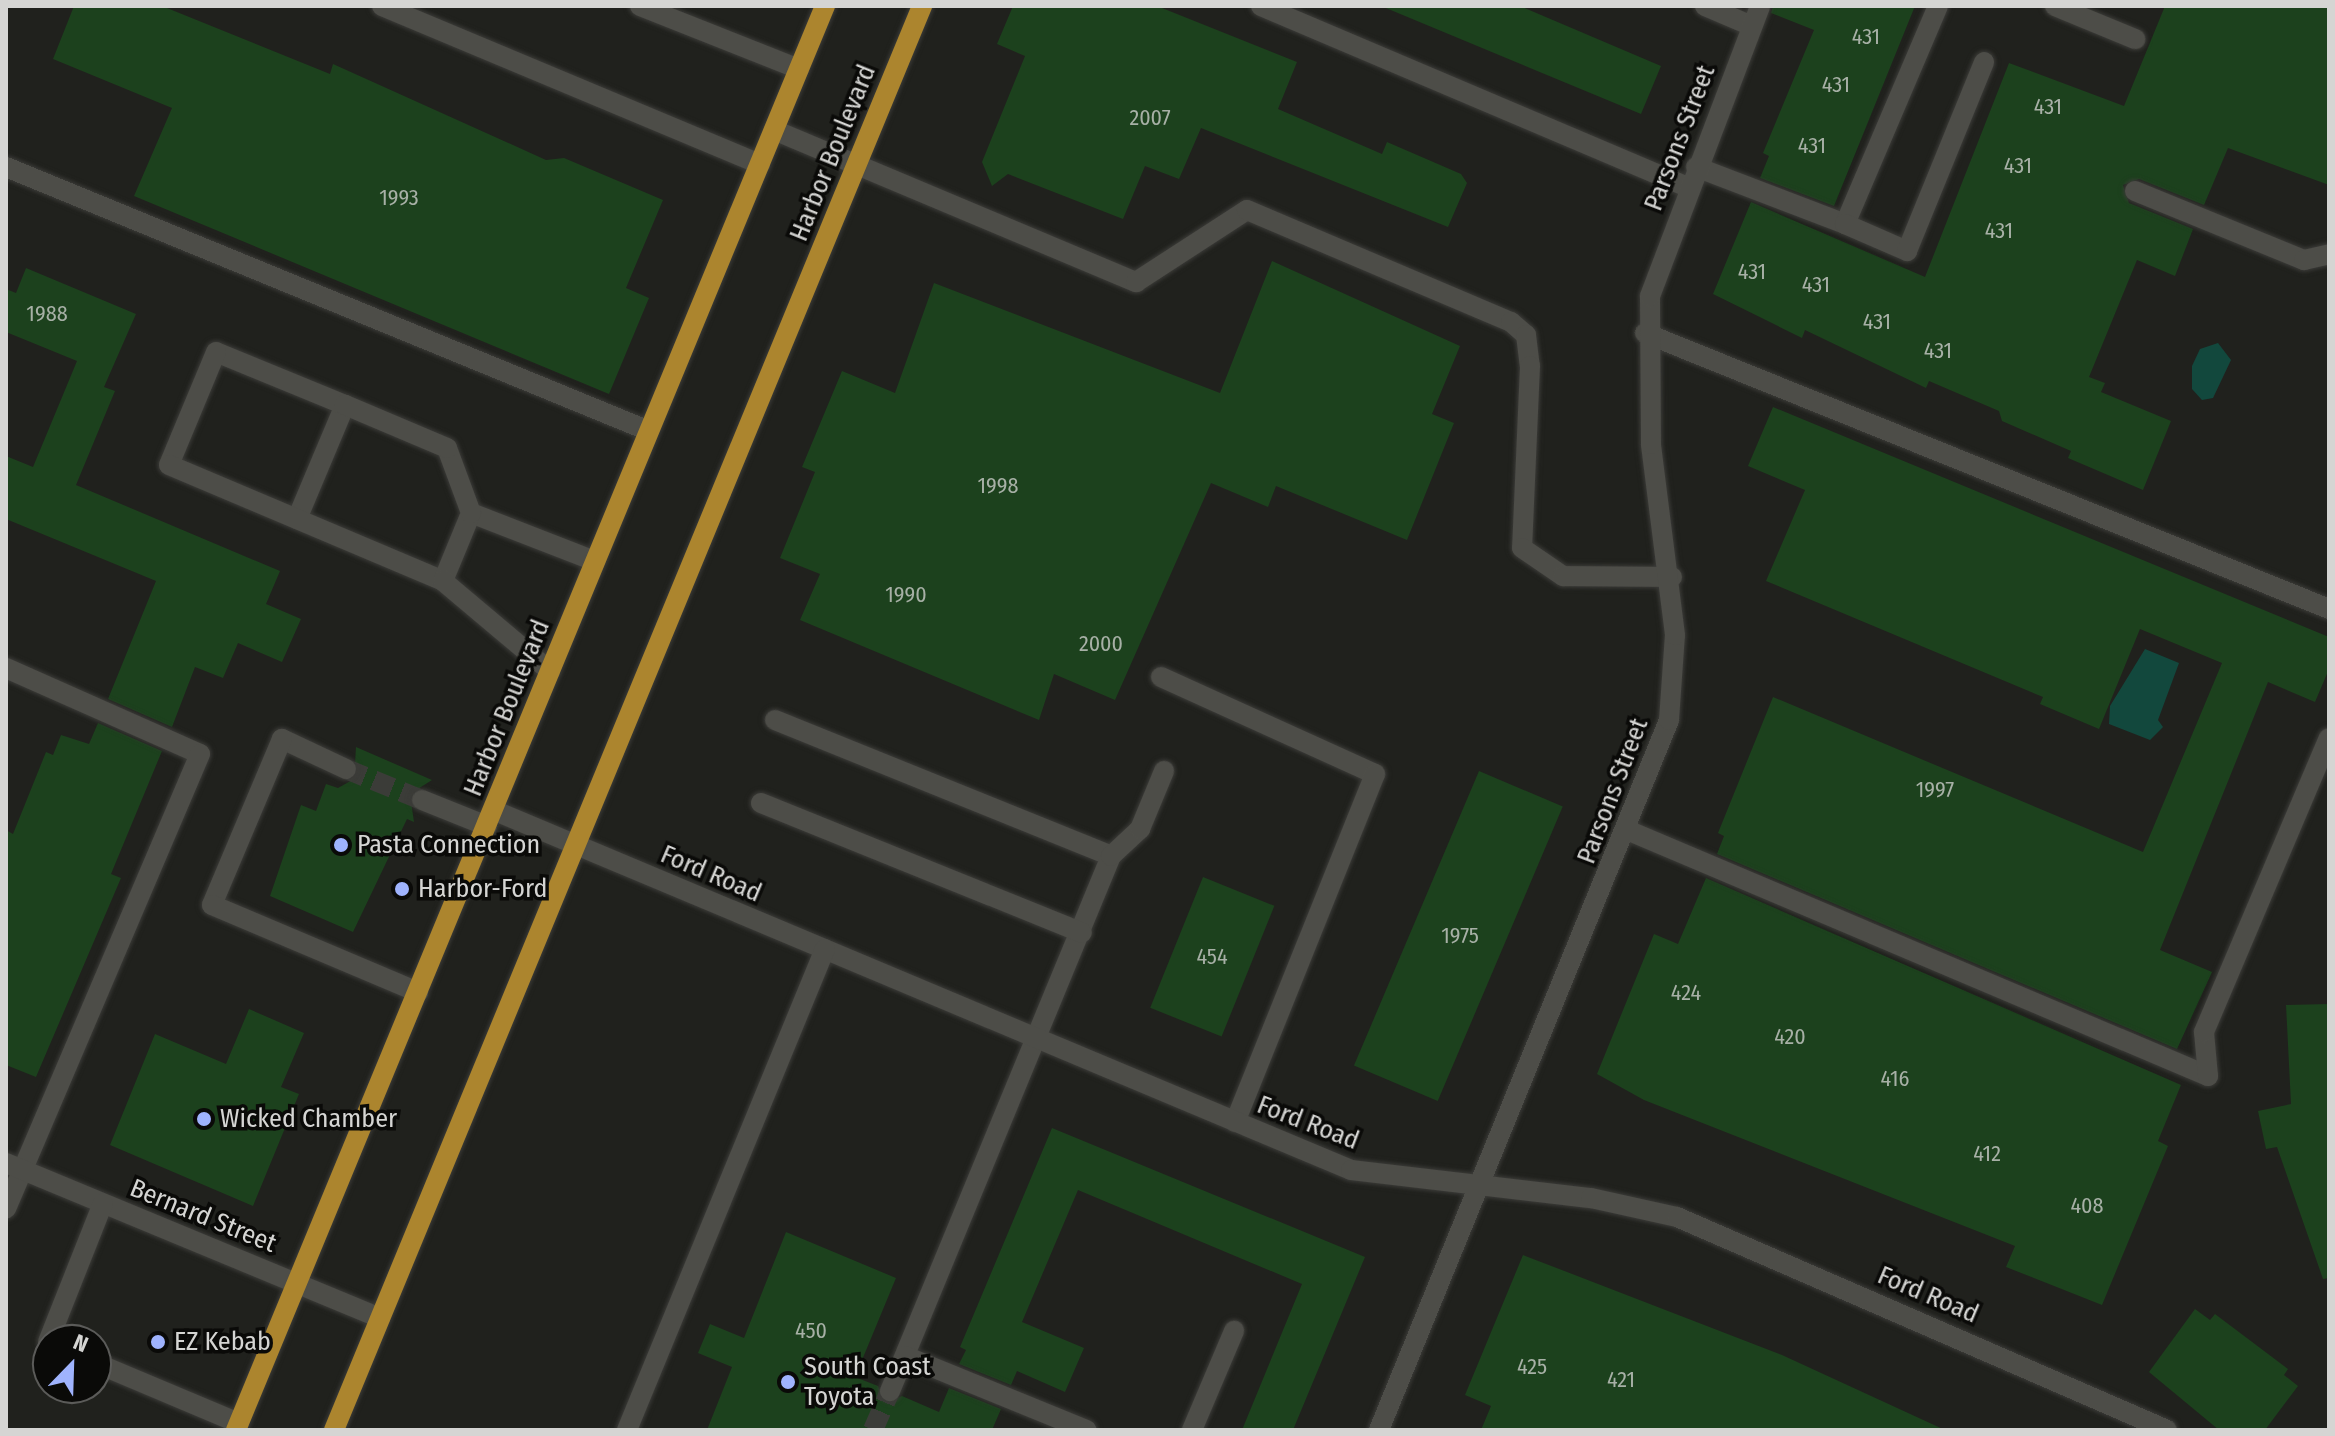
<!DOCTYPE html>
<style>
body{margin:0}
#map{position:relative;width:2335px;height:1436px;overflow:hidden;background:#20211d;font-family:"Fira Sans Condensed",sans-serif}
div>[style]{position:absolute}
.water>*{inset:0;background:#12483d}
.building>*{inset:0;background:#1c411d;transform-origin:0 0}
.minor-tunnel>*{height:20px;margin-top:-10px;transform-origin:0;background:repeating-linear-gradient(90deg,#3b3c38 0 20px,transparent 0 30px)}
.roads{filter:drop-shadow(0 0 2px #3b3b38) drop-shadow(0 0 2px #3b3b38)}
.minor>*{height:20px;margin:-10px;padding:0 10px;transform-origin:10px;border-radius:10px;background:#4d4d48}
.major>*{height:20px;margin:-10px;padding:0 10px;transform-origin:10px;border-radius:10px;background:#ac852e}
.dots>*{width:22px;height:22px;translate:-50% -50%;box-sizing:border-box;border:4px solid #0a0a08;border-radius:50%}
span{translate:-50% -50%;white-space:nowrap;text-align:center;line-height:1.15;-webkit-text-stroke:7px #0a0a08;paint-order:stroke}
.number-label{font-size:22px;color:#a7b0a6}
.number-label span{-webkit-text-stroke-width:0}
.street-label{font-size:26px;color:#d5d5d3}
.poi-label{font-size:26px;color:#d5d5d3}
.left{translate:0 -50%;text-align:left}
.frame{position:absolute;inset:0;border:8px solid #d5d5d3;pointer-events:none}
.north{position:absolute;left:32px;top:1324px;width:80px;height:80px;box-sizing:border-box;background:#0a0a08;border:2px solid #5b5b59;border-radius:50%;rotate:23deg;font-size:22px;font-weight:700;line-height:32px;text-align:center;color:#d5d5d3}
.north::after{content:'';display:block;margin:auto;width:28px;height:36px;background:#9fb3fd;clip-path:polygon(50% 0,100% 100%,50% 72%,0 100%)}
</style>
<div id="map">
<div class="water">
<i style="clip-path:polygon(2218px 343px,2231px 360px,2213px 398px,2202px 400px,2192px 389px,2192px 366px,2200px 349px)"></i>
<i style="clip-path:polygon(2145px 649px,2179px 663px,2158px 720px,2163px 727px,2150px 740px,2109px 724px,2110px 706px)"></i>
</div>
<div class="building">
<i style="clip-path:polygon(74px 6px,162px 6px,330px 74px,333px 64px,546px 160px,564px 158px,663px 200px,626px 288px,649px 298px,609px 394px,134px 196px,172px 108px,53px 59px)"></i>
<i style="clip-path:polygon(1013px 6px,1157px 6px,1297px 62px,1278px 109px,1382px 154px,1387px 142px,1461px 174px,1467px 183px,1448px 227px,1201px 128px,1179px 179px,1145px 166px,1123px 219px,1008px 174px,992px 186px,982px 162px,1025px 56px,997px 44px)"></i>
<i style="clip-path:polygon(1381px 6px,1520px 6px,1661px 66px,1641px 114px)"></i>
<i style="clip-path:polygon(1773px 6px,1915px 6px,1834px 206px,1760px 178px,1769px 156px,1763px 153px,1814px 30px,1771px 13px)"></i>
<i style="clip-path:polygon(2165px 6px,2329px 6px,2329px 185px,2228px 148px,2204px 205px,2139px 179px,2123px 185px,2129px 203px,2193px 229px,2175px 276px,2137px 260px,2089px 377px,2105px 383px,2101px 392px,2171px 421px,2143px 490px,2068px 458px,2071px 451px,2002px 421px,1999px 411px,1929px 381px,1926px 388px,1805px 330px,1802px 338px,1713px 294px,1751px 202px,1925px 277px,2009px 63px,2124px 106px)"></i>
<i style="clip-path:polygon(1272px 261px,1460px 346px,1432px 414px,1454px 423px,1407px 540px,1276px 486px,1268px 507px,1211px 483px,1115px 700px,1054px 674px,1039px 720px,800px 620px,820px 574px,780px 558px,815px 472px,802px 467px,842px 371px,895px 393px,934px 283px,1220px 393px)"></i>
<i style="clip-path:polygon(26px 268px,136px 314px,104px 387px,115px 391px,76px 485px,280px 571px,266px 604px,301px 619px,282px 662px,238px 643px,223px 678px,195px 667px,172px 727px,108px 699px,156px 581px,6px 519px,6px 456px,33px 467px,77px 361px,6px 332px,6px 289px,16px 293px)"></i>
<i style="clip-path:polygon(1773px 407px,2329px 637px,2329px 669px,2315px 702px,2268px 682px,2160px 950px,2212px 972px,2177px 1049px,1717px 854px,1724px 836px,1718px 833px,1773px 697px,2143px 852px,2222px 663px,2140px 629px,2099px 729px,2040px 704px,2043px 697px,1766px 581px,1805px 490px,1748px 466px)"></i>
<i style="clip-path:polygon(98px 723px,162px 751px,111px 874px,121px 878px,36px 1077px,6px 1065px,6px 830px,13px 834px,46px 752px,53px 755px,61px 735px,89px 744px)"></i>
<i style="clip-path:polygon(356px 747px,432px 780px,410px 794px,414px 822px,407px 819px,353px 932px,270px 896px,301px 805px,316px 811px,326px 784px,338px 788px,354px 779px)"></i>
<i style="left:1479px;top:771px;width:91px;height:320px;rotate:23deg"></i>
<i style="left:1203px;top:877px;width:77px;height:141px;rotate:22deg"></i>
<i style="clip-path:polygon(1706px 878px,2181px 1085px,2158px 1141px,2168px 1146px,2102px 1305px,2006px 1267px,2015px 1246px,1644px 1100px,1597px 1074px,1654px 934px,1678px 944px)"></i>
<i style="clip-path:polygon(2329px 1004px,2329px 1278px,2323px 1279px,2277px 1147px,2266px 1149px,2258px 1111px,2291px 1104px,2286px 1005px)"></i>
<i style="clip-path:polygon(249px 1009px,304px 1033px,281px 1087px,299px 1094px,253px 1206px,110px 1145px,155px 1034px,226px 1064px)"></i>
<i style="clip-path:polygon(1052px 1128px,1365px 1257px,1293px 1430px,1242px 1430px,1302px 1284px,1078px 1190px,1022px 1322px,1084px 1348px,1065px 1392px,1017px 1371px,1011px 1385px,959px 1364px,966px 1350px,960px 1347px)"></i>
<i style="clip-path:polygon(786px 1232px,896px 1278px,855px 1377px,878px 1386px,886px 1403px,902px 1396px,939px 1412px,949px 1388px,1001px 1409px,992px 1430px,707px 1430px,732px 1367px,698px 1353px,710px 1324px,744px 1338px)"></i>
<i style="clip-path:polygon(1523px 1255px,1782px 1355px,1945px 1430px,1481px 1430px,1491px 1406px,1465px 1395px)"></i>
<i style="clip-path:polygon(2195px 1309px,2210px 1320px,2215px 1314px,2288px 1369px,2284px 1375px,2298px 1386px,2265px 1430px,2219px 1430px,2149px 1372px)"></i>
</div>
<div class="minor-tunnel">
<i style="left:346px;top:769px;width:82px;rotate:22.2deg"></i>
<i style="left:873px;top:1430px;width:43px;rotate:-66.4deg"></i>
</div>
<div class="roads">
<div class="minor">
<i style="left:382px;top:6px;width:410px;rotate:22.7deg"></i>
<i style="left:640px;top:6px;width:171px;rotate:21.6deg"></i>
<i style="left:1261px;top:6px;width:464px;rotate:23deg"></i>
<i style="left:1705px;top:6px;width:51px;rotate:23.1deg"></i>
<i style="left:2055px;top:6px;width:87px;rotate:22.4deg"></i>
<i style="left:774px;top:130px;width:393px;rotate:22.8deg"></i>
<i style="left:1136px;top:282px;width:132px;rotate:-33deg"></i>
<i style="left:1247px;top:210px;width:287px;rotate:23deg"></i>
<i style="left:1511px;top:322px;width:20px;rotate:41deg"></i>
<i style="left:1526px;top:335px;width:31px;rotate:83deg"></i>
<i style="left:1530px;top:366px;width:182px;rotate:92.5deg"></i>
<i style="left:1522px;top:548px;width:50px;rotate:34.3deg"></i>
<i style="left:1563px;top:576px;width:109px;rotate:0.5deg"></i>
<i style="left:6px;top:167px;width:695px;rotate:22.32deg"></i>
<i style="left:1696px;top:167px;width:160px;rotate:20.9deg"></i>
<i style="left:1845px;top:224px;width:237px;rotate:-66.9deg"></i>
<i style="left:2135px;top:191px;width:183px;rotate:22.2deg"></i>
<i style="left:2304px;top:260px;width:26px;rotate:-13deg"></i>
<i style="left:1845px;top:224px;width:68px;rotate:23.5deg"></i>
<i style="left:1907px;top:251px;width:204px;rotate:-67.8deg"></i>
<i style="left:1645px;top:333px;width:738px;rotate:21.97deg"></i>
<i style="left:471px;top:513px;width:133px;rotate:21.2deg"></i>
<i style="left:297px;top:519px;width:124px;rotate:-67.2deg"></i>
<i style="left:345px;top:405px;width:139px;rotate:-157.7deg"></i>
<i style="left:216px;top:352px;width:122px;rotate:112.6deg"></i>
<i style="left:169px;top:465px;width:298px;rotate:22.9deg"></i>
<i style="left:443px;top:581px;width:74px;rotate:-67.6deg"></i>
<i style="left:471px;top:513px;width:69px;rotate:-110.3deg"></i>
<i style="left:447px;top:448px;width:111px;rotate:-157.1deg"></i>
<i style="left:443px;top:581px;width:140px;rotate:40.1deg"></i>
<i style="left:6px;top:668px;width:212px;rotate:23.9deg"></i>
<i style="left:200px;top:754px;width:494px;rotate:113.1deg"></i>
<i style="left:1161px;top:677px;width:235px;rotate:24.4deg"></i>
<i style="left:1375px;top:774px;width:375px;rotate:111.9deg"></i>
<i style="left:775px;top:720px;width:362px;rotate:22deg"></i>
<i style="left:1111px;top:856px;width:579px;rotate:112.44deg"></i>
<i style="left:346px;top:769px;width:71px;rotate:-154.9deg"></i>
<i style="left:282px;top:739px;width:180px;rotate:112.9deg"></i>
<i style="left:212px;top:905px;width:224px;rotate:22.9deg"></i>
<i style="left:422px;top:800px;width:70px;rotate:21.8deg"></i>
<i style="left:761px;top:803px;width:346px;rotate:22deg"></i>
<i style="left:493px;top:810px;width:930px;rotate:22.76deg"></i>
<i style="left:1351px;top:1170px;width:242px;rotate:6.7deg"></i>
<i style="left:1591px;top:1198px;width:88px;rotate:12.5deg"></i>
<i style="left:1677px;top:1217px;width:534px;rotate:23.49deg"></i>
<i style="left:1627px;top:830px;width:631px;rotate:22.95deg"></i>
<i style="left:2208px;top:1076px;width:44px;rotate:-95.2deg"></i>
<i style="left:2204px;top:1032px;width:319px;rotate:-67deg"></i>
<i style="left:1111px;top:856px;width:40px;rotate:-43deg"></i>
<i style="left:1140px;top:829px;width:63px;rotate:-67.5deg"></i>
<i style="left:6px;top:1163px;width:405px;rotate:22.5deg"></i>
<i style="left:48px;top:1342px;width:149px;rotate:-68.4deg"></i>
<i style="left:905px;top:1356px;width:196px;rotate:22.2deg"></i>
<i style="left:96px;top:1363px;width:155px;rotate:22.8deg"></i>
<i style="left:627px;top:1430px;width:520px;rotate:-67.63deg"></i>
<i style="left:1192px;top:1430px;width:108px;rotate:-67deg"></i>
<i style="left:1379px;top:1430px;width:767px;rotate:-67.78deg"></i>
<i style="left:1669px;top:720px;width:85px;rotate:-86deg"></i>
<i style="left:1675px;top:635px;width:193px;rotate:-97.2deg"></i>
<i style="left:1651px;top:444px;width:148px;rotate:-90.4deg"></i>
<i style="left:1650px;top:296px;width:310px;rotate:-69.2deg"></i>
</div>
<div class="major">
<i style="left:236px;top:1430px;width:1541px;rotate:-67.53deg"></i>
<i style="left:334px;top:1430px;width:1541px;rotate:-67.56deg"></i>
</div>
</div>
<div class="dots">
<i style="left:341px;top:845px;background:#9fb3fd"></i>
<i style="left:402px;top:889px;background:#9fb3fd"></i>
<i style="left:204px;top:1119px;background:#9fb3fd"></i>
<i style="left:158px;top:1342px;background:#9fb3fd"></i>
<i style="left:788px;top:1382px;background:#9fb3fd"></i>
</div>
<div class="number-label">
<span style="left:1866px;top:37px">431</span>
<span style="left:1836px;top:85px">431</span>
<span style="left:2048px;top:107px">431</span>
<span style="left:1150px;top:118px">2007</span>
<span style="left:1812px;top:146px">431</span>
<span style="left:2018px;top:166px">431</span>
<span style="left:399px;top:198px">1993</span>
<span style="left:1999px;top:231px">431</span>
<span style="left:1752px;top:272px">431</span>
<span style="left:1816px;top:285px">431</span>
<span style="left:47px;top:314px">1988</span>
<span style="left:1877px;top:322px">431</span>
<span style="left:1938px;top:351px">431</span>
<span style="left:998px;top:486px">1998</span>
<span style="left:906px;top:595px">1990</span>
<span style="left:1101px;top:644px">2000</span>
<span style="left:1935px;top:790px">1997</span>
<span style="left:1460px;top:936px">1975</span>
<span style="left:1212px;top:957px">454</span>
<span style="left:1686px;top:993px">424</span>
<span style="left:1790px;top:1037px">420</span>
<span style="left:1895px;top:1079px">416</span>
<span style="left:1987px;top:1154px">412</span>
<span style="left:2087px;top:1206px">408</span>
<span style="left:811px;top:1331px">450</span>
<span style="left:1532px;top:1367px">425</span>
<span style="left:1621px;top:1380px">421</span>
</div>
<div class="street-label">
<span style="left:1680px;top:138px;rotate:-69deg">Parsons Street</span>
<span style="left:833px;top:153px;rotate:-68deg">Harbor Boulevard</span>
<span style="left:507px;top:708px;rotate:-68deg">Harbor Boulevard</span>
<span style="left:1613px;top:791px;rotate:-69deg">Parsons Street</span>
<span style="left:711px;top:874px;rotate:23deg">Ford Road</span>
<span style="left:1308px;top:1123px;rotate:21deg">Ford Road</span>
<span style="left:203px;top:1216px;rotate:22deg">Bernard Street</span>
<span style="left:1928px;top:1295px;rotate:23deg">Ford Road</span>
</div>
<div class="poi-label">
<span class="left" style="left:357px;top:845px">Pasta Connection</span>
<span class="left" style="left:418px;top:889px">Harbor-Ford</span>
<span class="left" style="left:220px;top:1119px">Wicked Chamber</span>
<span class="left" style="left:174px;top:1342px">EZ Kebab</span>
<span class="left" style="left:804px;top:1382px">South Coast<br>Toyota</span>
</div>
<div class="frame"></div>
<div class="north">N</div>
</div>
